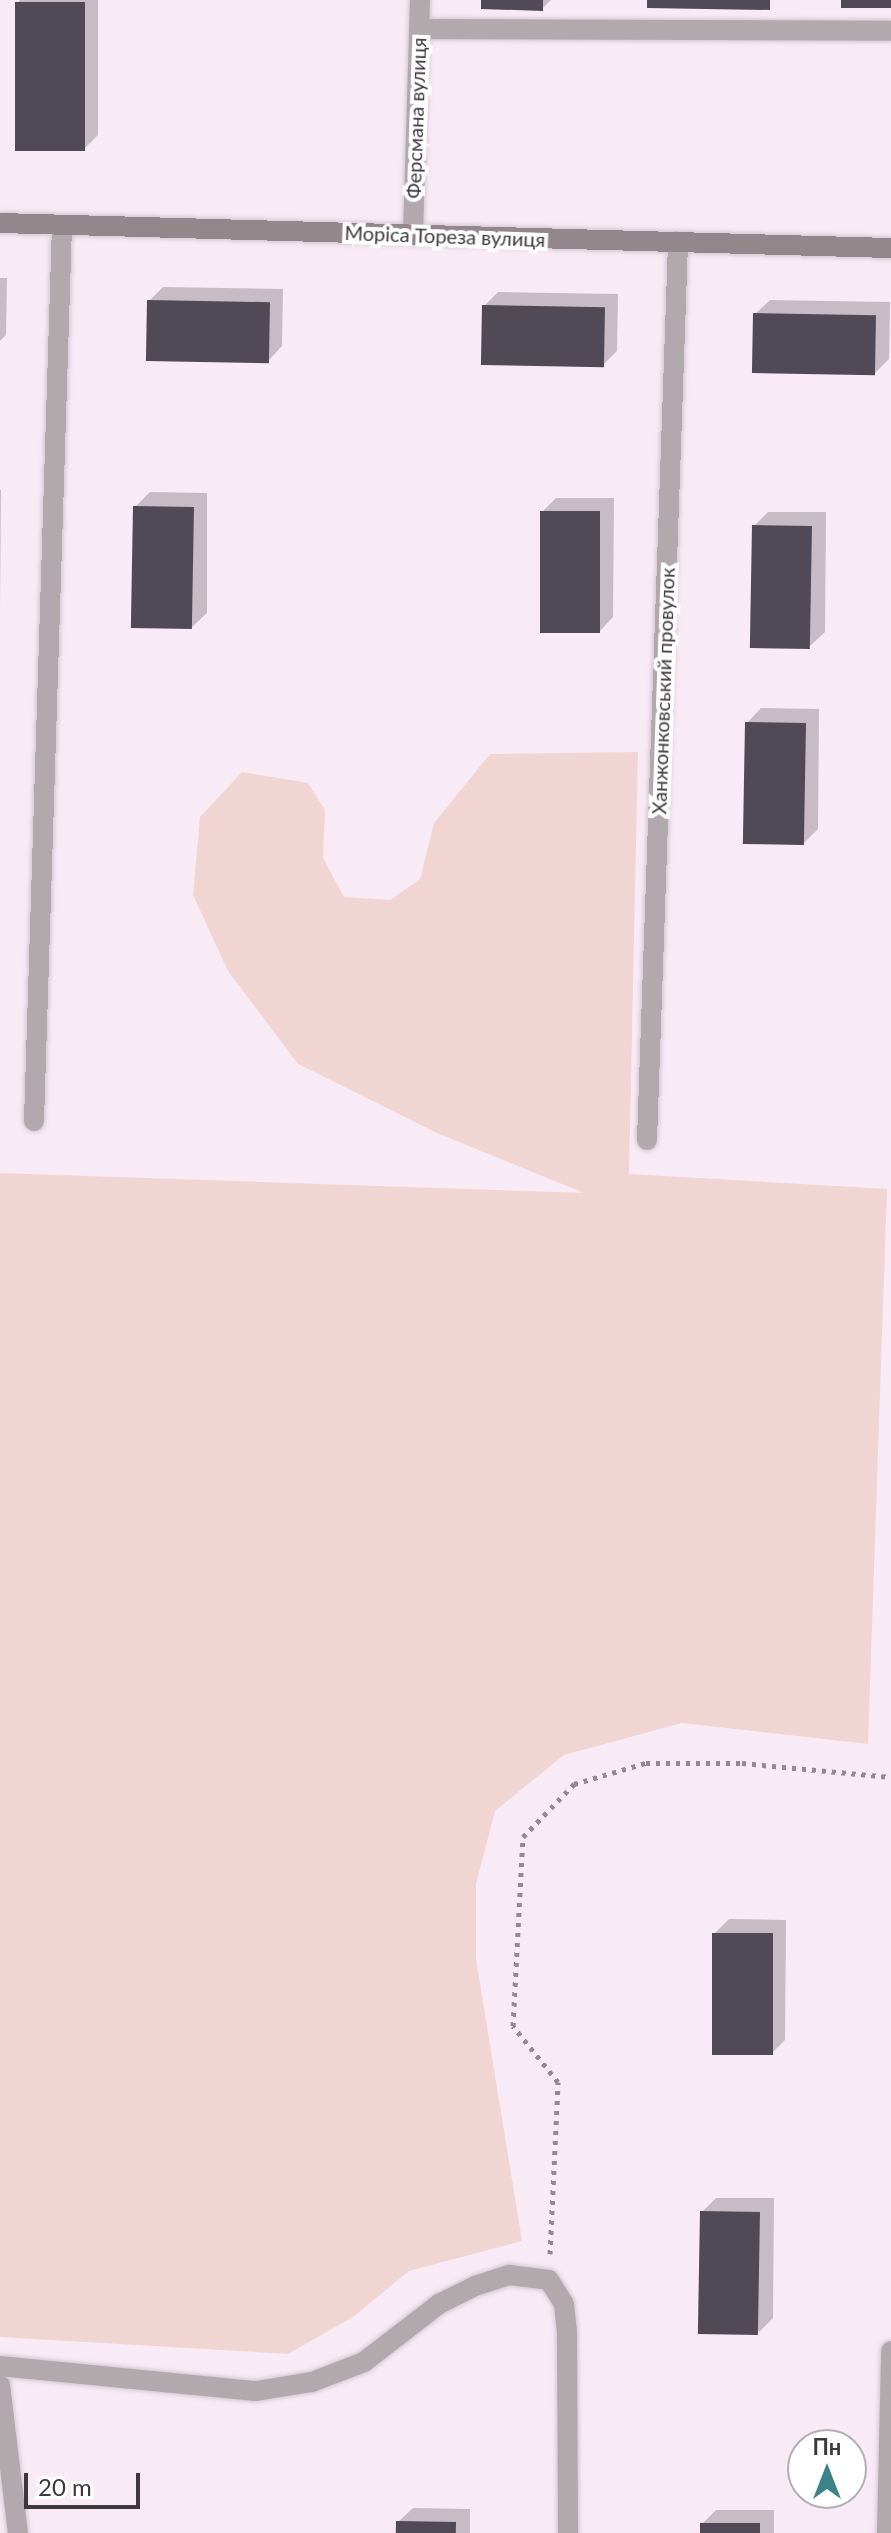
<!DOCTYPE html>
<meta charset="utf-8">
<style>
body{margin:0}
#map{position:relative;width:891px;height:2533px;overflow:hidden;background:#f9ebf6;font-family:Lato,sans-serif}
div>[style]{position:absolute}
.green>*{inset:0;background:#f0d5d3}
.shadow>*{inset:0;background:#0003}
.building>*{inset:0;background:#4f4a56;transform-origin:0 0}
.path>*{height:5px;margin-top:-2.5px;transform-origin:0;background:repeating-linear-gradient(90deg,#938991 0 4px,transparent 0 10px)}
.roads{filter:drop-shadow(0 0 2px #d4c7d1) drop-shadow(0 0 2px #d4c7d1)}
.street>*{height:20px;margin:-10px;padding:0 10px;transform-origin:10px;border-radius:10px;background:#b1a9ac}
.secondary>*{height:20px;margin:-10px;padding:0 10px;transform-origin:10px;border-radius:10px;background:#93878b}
span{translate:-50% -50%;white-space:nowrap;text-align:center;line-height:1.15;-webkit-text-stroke:8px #fff;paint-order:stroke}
.street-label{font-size:20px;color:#3e383d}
.north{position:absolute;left:787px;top:2429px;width:80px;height:80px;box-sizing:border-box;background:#fff;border:2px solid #b2afb1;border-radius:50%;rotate:0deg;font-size:22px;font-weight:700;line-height:32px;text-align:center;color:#3e383d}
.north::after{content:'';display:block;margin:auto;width:28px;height:36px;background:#3b8389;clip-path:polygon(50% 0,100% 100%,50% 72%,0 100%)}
.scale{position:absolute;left:24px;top:2473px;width:116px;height:36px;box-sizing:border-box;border:4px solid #3e383d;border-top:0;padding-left:10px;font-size:24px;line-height:28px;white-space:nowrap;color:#3e383d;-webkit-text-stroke:6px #fff;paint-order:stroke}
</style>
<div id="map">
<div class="green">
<i style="clip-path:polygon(638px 752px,629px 1174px,887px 1189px,868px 1744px,682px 1723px,564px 1755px,495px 1811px,476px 1884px,476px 1959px,522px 2241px,409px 2271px,353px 2317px,288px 2354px,0 2337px,0 1173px,584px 1193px,437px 1133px,298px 1064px,228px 971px,193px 895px,200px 817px,242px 772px,308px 783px,325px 810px,323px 858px,344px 897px,390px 900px,420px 879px,434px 823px,490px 754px)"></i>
</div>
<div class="shadow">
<i style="clip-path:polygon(20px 0,98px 0,98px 135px,84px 149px,17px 3px)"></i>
<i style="clip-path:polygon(483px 0,551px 0,542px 9px)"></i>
<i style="clip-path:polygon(0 278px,7px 278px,6px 335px,0 341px)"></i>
<i style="clip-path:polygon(163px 287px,283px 289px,282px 346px,268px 361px,149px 301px)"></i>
<i style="clip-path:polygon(498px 292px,618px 294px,617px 351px,603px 365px,484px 306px)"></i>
<i style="clip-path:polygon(770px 300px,890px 302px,889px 359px,874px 374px,755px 314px)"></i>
<i style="clip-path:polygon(0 490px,1px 490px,0 610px)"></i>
<i style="clip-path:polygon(150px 492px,207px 493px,207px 613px,192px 627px,135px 507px)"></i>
<i style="clip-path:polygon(556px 498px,614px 498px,613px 617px,599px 632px,542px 512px)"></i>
<i style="clip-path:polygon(768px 512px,826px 512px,825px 632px,810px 646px,754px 526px)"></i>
<i style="clip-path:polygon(761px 708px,819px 709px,818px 829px,804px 843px,747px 723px)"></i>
<i style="clip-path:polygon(729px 1919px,786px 1920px,785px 2040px,771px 2054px,714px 1934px)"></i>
<i style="clip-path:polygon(716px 2198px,774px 2198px,773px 2318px,759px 2332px,702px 2212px)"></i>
<i style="clip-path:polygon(413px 2508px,470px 2509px,470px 2533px,398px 2533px,398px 2522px)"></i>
<i style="clip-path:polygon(716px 2510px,774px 2510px,774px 2533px,702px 2533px,702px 2524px)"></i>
</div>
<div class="building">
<i style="clip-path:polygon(481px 0,543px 0,543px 11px,481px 9px)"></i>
<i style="clip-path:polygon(647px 0,770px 0,770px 10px,647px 8px)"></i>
<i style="left:841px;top:0;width:50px;height:8px"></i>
<i style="left:15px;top:2px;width:70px;height:149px"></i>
<i style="left:147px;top:300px;width:123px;height:61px;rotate:1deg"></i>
<i style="left:482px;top:305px;width:123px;height:60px;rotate:1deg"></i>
<i style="left:753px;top:313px;width:123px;height:60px;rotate:1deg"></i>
<i style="left:133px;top:506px;width:61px;height:122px;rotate:1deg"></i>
<i style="left:540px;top:511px;width:60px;height:122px"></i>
<i style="left:752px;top:525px;width:60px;height:123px;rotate:1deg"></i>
<i style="left:745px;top:722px;width:61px;height:122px;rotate:1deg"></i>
<i style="left:712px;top:1933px;width:61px;height:122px"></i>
<i style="left:700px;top:2211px;width:60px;height:123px;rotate:1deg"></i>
<i style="left:396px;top:2521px;width:60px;height:12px;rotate:1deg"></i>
<i style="left:700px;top:2523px;width:60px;height:10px"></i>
</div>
<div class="path">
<i style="left:550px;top:2254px;width:172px;rotate:-87.3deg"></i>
<i style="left:558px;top:2082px;width:72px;rotate:-128.8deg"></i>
<i style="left:513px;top:2026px;width:189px;rotate:-87deg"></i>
<i style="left:523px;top:1837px;width:74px;rotate:-46.1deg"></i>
<i style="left:574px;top:1784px;width:75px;rotate:-16.3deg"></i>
<i style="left:646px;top:1763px;width:96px"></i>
<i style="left:742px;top:1763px;width:150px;rotate:5.4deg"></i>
</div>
<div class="roads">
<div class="street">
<i style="left:419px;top:29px;width:472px;rotate:0.2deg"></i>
<i style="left:413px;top:235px;width:235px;rotate:-88.3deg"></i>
<i style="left:34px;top:1121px;width:896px;rotate:-88.21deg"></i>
<i style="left:647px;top:1140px;width:899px;rotate:-88.02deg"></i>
<i style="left:0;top:2366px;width:257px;rotate:5.6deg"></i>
<i style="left:256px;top:2391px;width:57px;rotate:-9.1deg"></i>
<i style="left:312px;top:2382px;width:56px;rotate:-21deg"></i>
<i style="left:364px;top:2362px;width:95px;rotate:-37.7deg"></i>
<i style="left:439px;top:2304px;width:40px;rotate:-26.6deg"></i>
<i style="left:475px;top:2286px;width:36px;rotate:-18deg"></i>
<i style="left:509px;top:2275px;width:40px;rotate:7.1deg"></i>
<i style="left:549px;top:2280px;width:28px;rotate:58deg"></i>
<i style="left:564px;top:2304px;width:27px;rotate:84deg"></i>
<i style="left:567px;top:2331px;width:202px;rotate:89.7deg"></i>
<i style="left:0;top:2385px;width:149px;rotate:83.1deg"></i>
<i style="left:887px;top:2533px;width:182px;rotate:-88.7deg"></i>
</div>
<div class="secondary">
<i style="left:0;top:223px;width:891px;rotate:1.61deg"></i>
</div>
</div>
<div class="street-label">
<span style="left:416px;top:118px;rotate:-88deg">Ферсмана вулиця</span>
<span style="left:445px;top:236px;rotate:2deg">Моріса Тореза вулиця</span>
<span style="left:663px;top:691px;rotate:-88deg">Ханжонковський провулок</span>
</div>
<div class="north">Пн</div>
<div class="scale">20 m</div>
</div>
